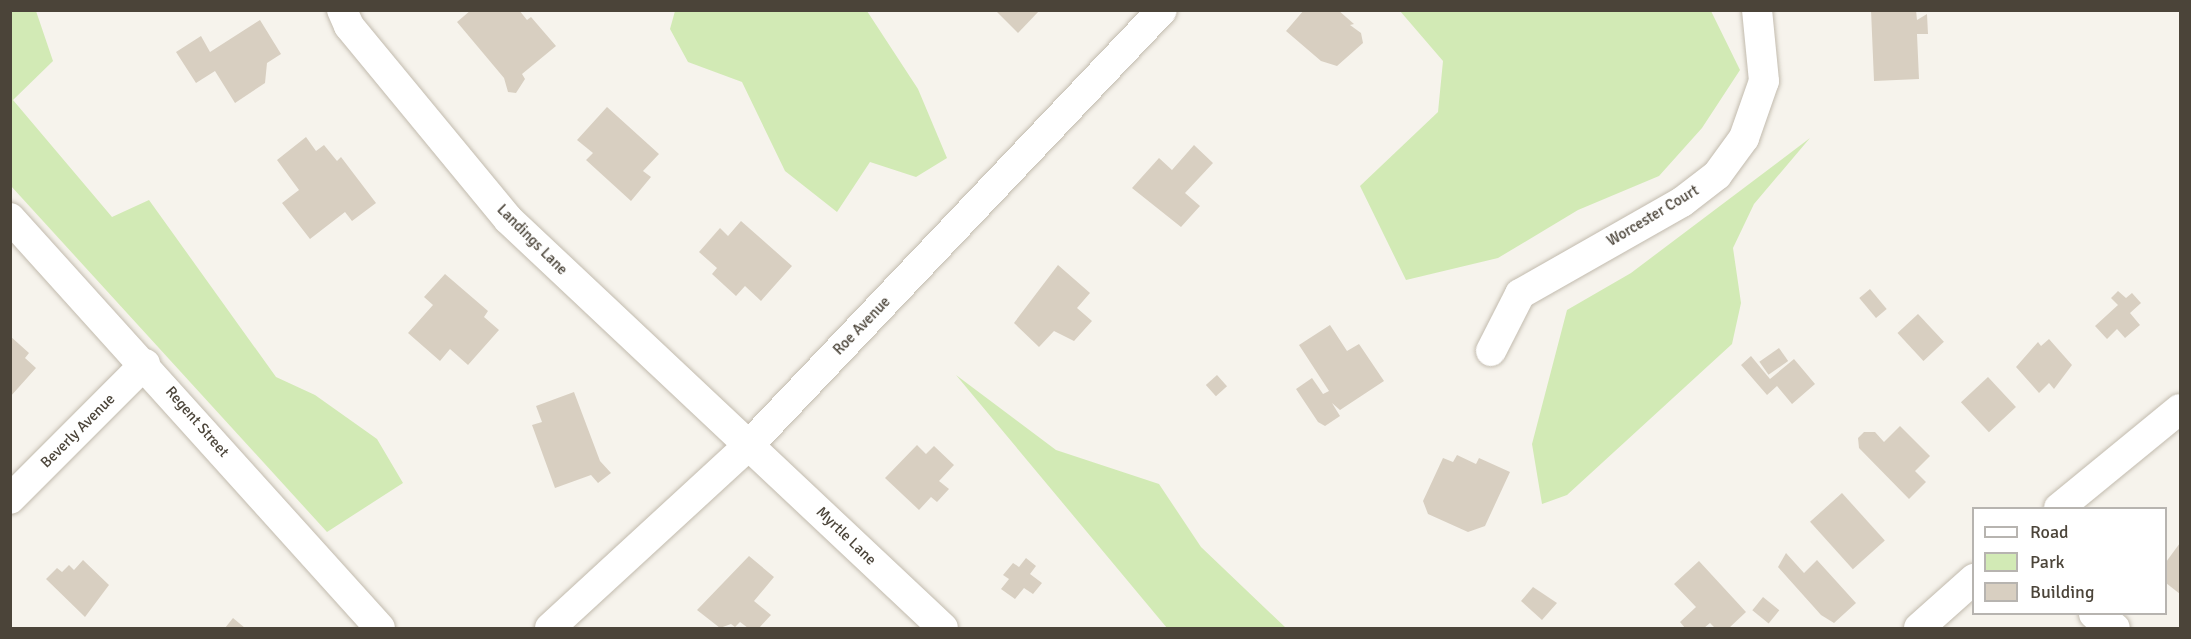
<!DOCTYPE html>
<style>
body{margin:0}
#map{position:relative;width:2191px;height:639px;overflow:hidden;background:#f6f3ec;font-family:Signika,sans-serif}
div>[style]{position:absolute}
.green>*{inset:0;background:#d2eab5}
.building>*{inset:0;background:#d8cfc1;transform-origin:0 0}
.roads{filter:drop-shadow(0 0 2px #c2bbae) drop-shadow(0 0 2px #c2bbae)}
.minor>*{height:30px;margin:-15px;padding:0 15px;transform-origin:15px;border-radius:15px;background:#fff}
span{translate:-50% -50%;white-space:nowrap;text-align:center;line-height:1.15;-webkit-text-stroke:4.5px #fff;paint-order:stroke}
.street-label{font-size:15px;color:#4b4439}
.frame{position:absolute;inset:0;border:12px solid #4b4439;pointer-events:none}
.legend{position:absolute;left:1972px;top:507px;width:195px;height:108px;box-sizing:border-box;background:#fff;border:2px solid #b7b4b0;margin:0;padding:8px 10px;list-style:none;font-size:18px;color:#4b4439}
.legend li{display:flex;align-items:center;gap:12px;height:30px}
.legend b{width:30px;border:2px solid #b7b4b0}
</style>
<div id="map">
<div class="green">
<i style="clip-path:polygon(11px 10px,36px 11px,53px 61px,13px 100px,112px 217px,149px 200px,276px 377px,315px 395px,377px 439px,403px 483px,327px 532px,11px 186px)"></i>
<i style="clip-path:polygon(675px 11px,867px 11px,918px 89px,947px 158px,916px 177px,870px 162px,837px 212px,785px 171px,742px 82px,688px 62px,670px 29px)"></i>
<i style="clip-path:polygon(1400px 11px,1711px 11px,1740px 70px,1702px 128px,1659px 176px,1578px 210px,1498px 258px,1406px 280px,1360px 186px,1438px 112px,1443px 61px)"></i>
<i style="clip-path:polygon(1810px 138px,1754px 204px,1733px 248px,1741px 303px,1732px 344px,1567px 495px,1542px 504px,1532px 444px,1567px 310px,1631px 273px)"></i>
<i style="clip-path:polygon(956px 375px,1056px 450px,1159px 484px,1201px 547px,1286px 628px,1167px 628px)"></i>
</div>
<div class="building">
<i style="clip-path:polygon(471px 10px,519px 10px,527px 20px,531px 17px,556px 46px,522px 74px,525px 79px,516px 93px,508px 92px,504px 78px,457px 22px)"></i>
<i style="clip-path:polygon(995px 10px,1040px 10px,1018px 33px)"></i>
<i style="clip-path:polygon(1304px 10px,1338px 10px,1354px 24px,1350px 25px,1361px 33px,1363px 43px,1337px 66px,1321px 61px,1286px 31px)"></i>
<i style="clip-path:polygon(1871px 10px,1916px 10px,1917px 20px,1927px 14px,1928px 34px,1917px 34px,1919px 79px,1874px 81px)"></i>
<i style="clip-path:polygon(260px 20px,281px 54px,267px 63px,265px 83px,235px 103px,215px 71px,196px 83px,176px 52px,201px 36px,210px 52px)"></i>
<i style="clip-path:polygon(607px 107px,659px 154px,643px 171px,651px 177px,631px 201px,586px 160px,593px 153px,577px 140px)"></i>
<i style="clip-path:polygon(306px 137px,316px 151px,324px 145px,337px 161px,341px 157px,376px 203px,352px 221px,345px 212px,310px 239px,282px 203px,299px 190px,277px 160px)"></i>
<i style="clip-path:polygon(1194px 145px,1213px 163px,1185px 193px,1200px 206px,1181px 227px,1132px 188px,1159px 158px,1172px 170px)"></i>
<i style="clip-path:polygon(741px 221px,792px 266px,761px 301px,745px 286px,736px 296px,712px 274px,717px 268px,699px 252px,720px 228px,728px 236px)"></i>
<i style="clip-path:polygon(1058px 265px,1090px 293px,1077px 308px,1092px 321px,1074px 341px,1054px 331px,1039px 347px,1014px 323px)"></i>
<i style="clip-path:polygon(445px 274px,488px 311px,484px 317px,499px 330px,468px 365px,450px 349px,440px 361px,408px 333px,433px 305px,424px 297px)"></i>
<i style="left:1870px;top:289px;width:26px;height:14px;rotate:50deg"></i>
<i style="clip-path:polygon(2118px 291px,2126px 298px,2132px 293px,2141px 303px,2130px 313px,2140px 325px,2125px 338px,2117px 329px,2107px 339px,2095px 326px,2118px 305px,2111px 298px)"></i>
<i style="left:1918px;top:314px;width:38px;height:28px;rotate:47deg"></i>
<i style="clip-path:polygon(1330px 325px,1347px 351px,1359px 344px,1384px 381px,1340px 410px,1332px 403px,1340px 416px,1325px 426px,1318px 422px,1296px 389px,1312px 378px,1323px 394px,1329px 391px,1299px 345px)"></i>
<i style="clip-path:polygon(10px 336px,29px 353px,25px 358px,36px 368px,10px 397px)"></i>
<i style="clip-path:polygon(2049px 339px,2072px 365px,2054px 389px,2049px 383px,2039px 393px,2016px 367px,2038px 342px,2041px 346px)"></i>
<i style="left:1779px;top:348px;width:16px;height:24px;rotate:55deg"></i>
<i style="clip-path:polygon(1751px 356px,1770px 379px,1794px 359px,1815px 384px,1792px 404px,1777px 386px,1767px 395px,1741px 365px)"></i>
<i style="left:1217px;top:375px;width:15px;height:15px;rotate:48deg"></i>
<i style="left:1988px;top:377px;width:41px;height:37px;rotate:47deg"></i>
<i style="clip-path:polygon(574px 392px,600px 461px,611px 473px,598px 483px,591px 475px,555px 488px,532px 425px,542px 422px,536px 406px)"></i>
<i style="clip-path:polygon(1900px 426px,1930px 456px,1915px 471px,1926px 482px,1909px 499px,1859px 448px,1858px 438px,1864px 432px,1875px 432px,1884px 442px)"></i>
<i style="clip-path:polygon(917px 445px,926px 454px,934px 446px,954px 465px,939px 481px,949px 489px,937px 502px,931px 497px,919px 510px,885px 478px)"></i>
<i style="clip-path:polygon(1457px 455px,1476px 464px,1479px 458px,1510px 472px,1485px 526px,1468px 532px,1428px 514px,1423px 501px,1443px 458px,1453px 462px)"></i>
<i style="left:1842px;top:493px;width:64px;height:43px;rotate:48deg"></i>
<i style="clip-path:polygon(2180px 543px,2180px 594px,2166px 583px,2166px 562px)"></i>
<i style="clip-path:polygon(1786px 553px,1804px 573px,1817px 560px,1856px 603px,1834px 623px,1821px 615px,1778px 567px)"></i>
<i style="clip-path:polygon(749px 556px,774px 577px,754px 601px,771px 615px,759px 628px,748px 628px,740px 622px,735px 627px,731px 624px,720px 628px,697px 610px)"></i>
<i style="clip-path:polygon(1026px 558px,1036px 566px,1030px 574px,1042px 583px,1033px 594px,1024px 588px,1015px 599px,1001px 589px,1009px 579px,1003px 575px,1013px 563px,1019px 567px)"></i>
<i style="clip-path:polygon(83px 560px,109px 585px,85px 617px,46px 579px,57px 568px,62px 572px,69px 565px,74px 570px)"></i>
<i style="clip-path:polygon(1699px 561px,1746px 612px,1729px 628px,1715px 628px,1710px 623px,1704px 628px,1685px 628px,1680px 622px,1696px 607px,1674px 584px)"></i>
<i style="clip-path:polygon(1533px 587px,1557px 603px,1542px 620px,1521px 601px)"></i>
<i style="left:1763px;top:597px;width:21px;height:17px;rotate:39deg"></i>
<i style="clip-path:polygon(233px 618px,245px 628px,225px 628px)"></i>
</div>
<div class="roads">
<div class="minor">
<i style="left:342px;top:10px;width:17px;rotate:66deg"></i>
<i style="left:349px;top:26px;width:250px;rotate:50.5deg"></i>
<i style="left:508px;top:219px;width:597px;rotate:43.24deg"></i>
<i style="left:10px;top:218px;width:552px;rotate:47.94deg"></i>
<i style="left:1491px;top:351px;width:64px;rotate:-63deg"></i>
<i style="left:1520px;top:294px;width:186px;rotate:-29.6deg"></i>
<i style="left:1682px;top:202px;width:44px;rotate:-37.6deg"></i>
<i style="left:1717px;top:175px;width:46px;rotate:-53.9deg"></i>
<i style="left:1744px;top:138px;width:60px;rotate:-70.7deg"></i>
<i style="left:1764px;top:81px;width:71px;rotate:-95.6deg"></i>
<i style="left:10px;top:499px;width:191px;rotate:-45deg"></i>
<i style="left:2059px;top:508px;width:156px;rotate:-39.3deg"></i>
<i style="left:2094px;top:614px;width:25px;rotate:34deg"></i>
<i style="left:550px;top:628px;width:272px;rotate:-42.6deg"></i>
<i style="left:750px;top:444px;width:598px;rotate:-46.49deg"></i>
<i style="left:1919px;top:628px;width:74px;rotate:-41.7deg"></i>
</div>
</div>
<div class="street-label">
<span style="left:1653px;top:216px;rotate:-31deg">Worcester Court</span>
<span style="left:532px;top:240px;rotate:45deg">Landings Lane</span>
<span style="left:862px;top:326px;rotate:-46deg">Roe Avenue</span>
<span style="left:197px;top:422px;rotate:49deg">Regent Street</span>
<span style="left:78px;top:431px;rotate:-45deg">Beverly Avenue</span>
<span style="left:846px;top:536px;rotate:44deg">Myrtle Lane</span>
</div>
<div class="frame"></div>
<ul class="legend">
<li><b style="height:8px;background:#fff"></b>Road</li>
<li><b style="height:16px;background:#d2eab5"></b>Park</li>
<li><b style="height:16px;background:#d8cfc1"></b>Building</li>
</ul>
</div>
